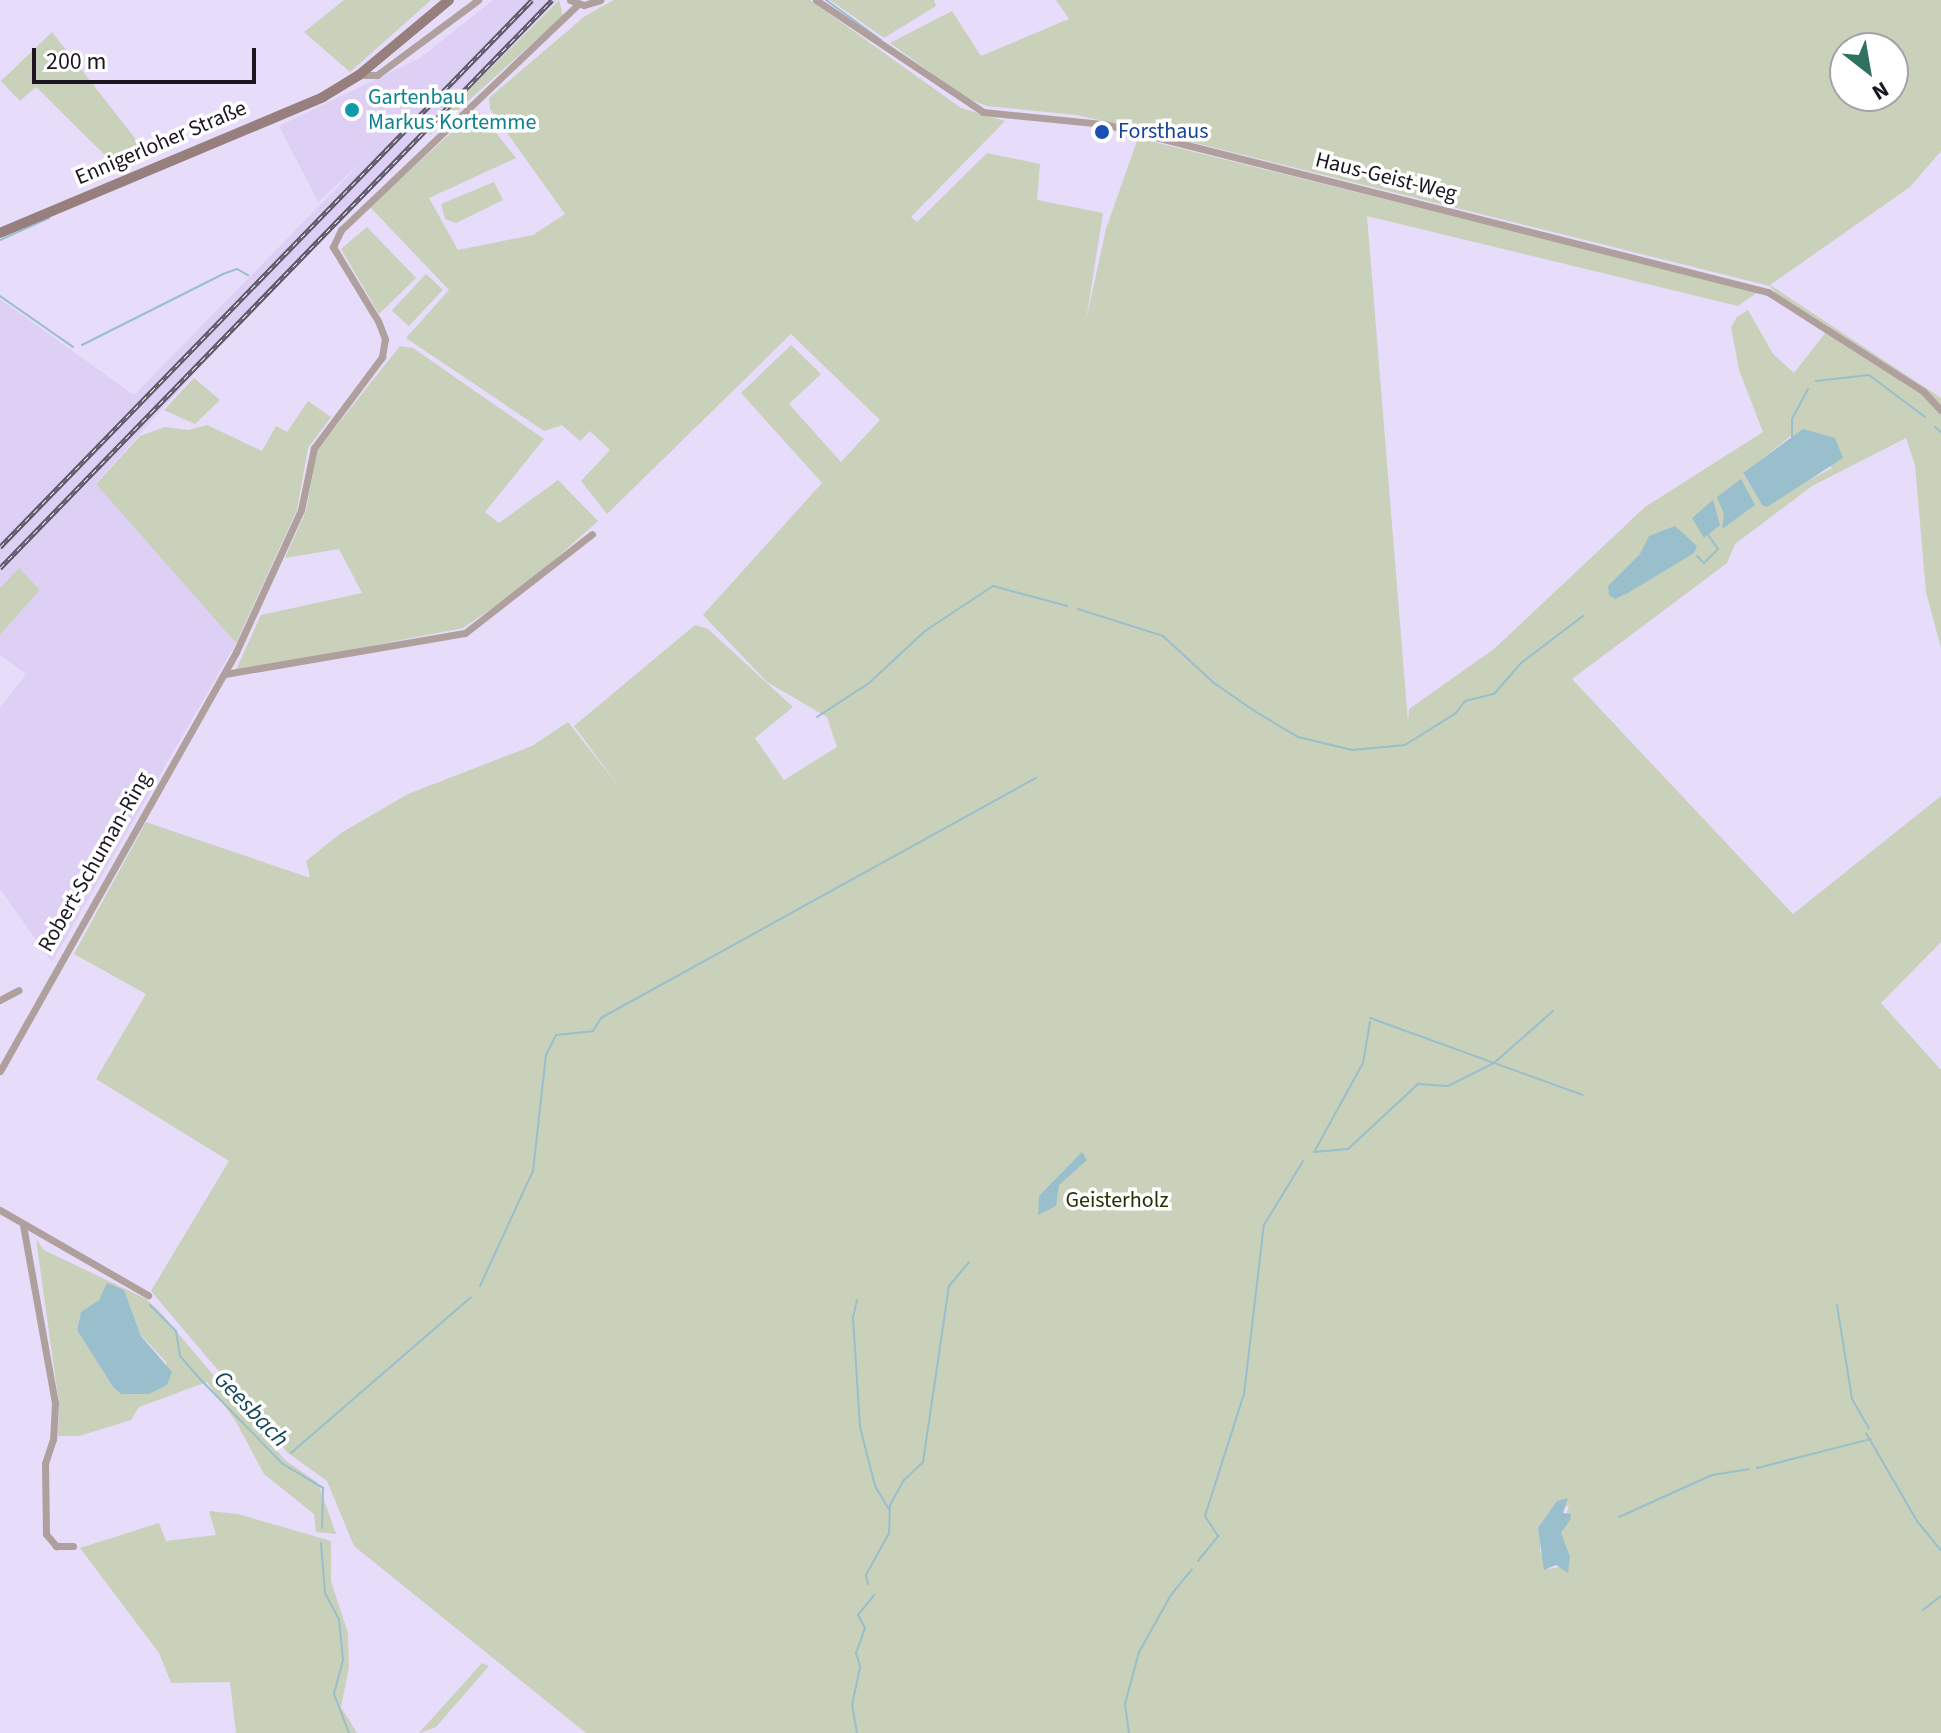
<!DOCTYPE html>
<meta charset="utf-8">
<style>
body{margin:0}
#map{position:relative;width:1941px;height:1733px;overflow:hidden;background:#e7dcf9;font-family:"Source Sans 3",sans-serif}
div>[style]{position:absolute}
.built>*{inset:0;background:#ded0f4}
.green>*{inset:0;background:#c9d1bb;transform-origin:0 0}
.water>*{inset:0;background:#99becc}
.stream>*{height:2px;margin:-1px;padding:0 1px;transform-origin:1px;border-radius:1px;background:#99becc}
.street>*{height:7px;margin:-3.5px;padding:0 3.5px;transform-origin:3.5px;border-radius:3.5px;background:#afa09e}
.secondary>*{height:10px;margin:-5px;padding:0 5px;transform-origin:5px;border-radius:5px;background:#967f7c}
.rail>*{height:5px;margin-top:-2.5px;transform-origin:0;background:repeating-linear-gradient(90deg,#fff 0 6px,#5d5667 0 12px);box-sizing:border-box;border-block:2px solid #5d5667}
.dots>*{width:22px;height:22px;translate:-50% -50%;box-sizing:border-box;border:4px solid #fff;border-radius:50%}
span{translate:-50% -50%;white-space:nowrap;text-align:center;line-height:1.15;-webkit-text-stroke:7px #fff;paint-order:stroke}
.culture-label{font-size:22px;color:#0d838f}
.left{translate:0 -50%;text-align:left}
.transit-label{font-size:22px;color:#164399}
.street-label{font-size:22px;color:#1b1621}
.park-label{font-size:22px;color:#263100}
.water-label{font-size:24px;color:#134757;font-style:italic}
.north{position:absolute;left:1829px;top:32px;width:80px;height:80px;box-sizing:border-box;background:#fff;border:2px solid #a4a2a6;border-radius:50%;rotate:149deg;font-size:22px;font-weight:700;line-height:32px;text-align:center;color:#1b1621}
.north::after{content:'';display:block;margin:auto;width:28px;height:36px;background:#31715f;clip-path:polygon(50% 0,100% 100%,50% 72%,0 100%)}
.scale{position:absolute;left:32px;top:48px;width:224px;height:36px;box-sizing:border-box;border:4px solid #1b1621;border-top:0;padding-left:10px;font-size:24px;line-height:28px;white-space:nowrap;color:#1b1621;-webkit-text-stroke:6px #fff;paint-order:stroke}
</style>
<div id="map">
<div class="built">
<i style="clip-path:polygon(493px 0,557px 0,207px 359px,96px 483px,236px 643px,52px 962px,0 889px,0 708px,26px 674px,0 655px,0 635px,40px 590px,19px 569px,0 588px,0 299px,134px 395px,366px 158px,318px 202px,279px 126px,420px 58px)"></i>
</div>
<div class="green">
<i style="clip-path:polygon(344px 0,431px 0,350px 72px,304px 32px)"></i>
<i style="clip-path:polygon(559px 0,563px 16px,430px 135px,428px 131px)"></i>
<i style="clip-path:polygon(evenodd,614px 0,810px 0,961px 108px,1005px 121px,911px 217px,917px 222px,987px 153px,1040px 164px,1037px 200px,1103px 213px,1086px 321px,1106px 229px,1138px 138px,1758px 292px,1738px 306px,1367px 216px,1408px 722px,1409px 709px,1494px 649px,1645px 507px,1763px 432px,1739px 370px,1731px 327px,1737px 317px,1748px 310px,1773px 354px,1794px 373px,1826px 332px,1783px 302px,1770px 286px,1135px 128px,1077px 115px,987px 106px,966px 98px,890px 43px,952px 11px,981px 56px,1069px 19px,1056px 0,1941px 0,1941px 151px,1910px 187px,1770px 285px,1941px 398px,1941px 648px,1926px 592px,1915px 465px,1906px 438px,1812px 486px,1735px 544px,1727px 563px,1572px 679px,1793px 914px,1941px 796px,1941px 942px,1881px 1003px,1941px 1070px,1941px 1733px,586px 1733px,354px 1546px,327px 1481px,288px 1453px,151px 1291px,229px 1161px,96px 1079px,146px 994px,74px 954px,146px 822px,310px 878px,306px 861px,341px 833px,408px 794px,532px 746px,568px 722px,621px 789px,574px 726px,695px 625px,708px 629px,793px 707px,755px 738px,784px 780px,837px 747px,827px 717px,767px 682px,703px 615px,822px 483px,741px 393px,791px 345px,821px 374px,789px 404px,841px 462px,880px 420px,791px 334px,607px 514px,581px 481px,610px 450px,590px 431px,580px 441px,562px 425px,544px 431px,406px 338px,449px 290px,370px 207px,477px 109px,516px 158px,429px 198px,458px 250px,533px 235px,565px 214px,490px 109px,489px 98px,585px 16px,614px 0,1845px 48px,1893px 48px,1893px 96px,1845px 96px,1845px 48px,614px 0,1792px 435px,1832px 468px,1762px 505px,1743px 474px,1792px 435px,614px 0,1569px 1505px,1561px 1533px,1565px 1566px,1548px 1569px,1540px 1551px,1541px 1532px,1547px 1518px,1569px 1505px)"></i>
<i style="clip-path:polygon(830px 0,934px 0,936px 6px,884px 38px)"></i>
<i style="clip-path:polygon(52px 32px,148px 155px,118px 168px,36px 87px,20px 101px,1px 81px)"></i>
<i style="clip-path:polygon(494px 182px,503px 200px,456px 223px,445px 219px,441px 204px)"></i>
<i style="clip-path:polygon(367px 227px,416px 278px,379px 314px,341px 249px)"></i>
<i style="left:426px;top:274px;width:23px;height:50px;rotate:43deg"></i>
<i style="clip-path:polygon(400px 346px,413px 348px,544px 439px,485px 512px,499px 523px,558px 480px,598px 521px,526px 585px,463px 628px,235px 672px,261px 615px,362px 593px,339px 549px,285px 558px,306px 511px,317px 450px)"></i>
<i style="clip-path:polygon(194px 378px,220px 400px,195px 424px,164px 410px)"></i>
<i style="clip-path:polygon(308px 401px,331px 417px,308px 448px,297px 510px,236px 643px,96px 484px,140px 436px,165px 427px,188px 430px,207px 425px,262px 451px,276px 426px,287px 432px)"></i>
<i style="clip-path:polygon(19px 568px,40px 590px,0 635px,0 588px)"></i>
<i style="clip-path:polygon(evenodd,36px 1239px,44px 1250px,146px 1299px,160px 1312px,285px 1460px,318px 1483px,336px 1534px,316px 1532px,314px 1514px,264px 1474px,235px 1420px,207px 1382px,139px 1407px,131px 1420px,79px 1436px,58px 1436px,59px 1403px,36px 1239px,108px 1284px,124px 1291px,141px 1335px,166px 1362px,167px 1385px,148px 1394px,121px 1394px,113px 1387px,77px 1330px,81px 1312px,99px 1300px,108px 1284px)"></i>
<i style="clip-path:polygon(209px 1511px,238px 1514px,331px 1541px,331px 1581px,348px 1633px,349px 1667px,341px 1707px,357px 1733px,236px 1733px,230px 1682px,171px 1683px,159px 1653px,80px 1548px,159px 1523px,166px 1541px,216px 1535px)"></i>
<i style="clip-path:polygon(482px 1663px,489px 1666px,436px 1727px,419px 1733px)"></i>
</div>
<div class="water">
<i style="clip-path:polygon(1803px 429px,1835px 438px,1843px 458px,1767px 507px,1762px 505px,1743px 473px)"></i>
<i style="clip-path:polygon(1741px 479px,1755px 505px,1722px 529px,1724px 514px,1717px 497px)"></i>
<i style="clip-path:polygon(1713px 500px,1720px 525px,1704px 538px,1692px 518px)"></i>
<i style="clip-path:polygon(1675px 526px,1697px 546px,1694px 553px,1628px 593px,1615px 599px,1609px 595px,1608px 586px,1640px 554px,1649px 536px)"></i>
<i style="clip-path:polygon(1082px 1152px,1087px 1160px,1059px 1185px,1056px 1206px,1038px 1215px,1039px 1196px)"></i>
<i style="clip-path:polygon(107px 1283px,124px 1290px,141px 1336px,172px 1372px,167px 1385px,149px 1394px,121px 1394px,113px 1387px,77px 1330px,81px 1312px,99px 1300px)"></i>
<i style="clip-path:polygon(1568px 1498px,1563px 1513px,1571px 1514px,1570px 1520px,1561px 1533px,1570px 1557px,1568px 1573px,1556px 1565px,1544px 1570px,1538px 1528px,1557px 1501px)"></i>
</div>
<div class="stream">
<i style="left:826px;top:0;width:68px;rotate:36deg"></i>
<i style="left:0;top:240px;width:54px;rotate:-24.2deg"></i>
<i style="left:0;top:296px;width:89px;rotate:34.9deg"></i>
<i style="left:82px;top:345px;width:158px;rotate:-26.7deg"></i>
<i style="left:223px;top:274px;width:15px;rotate:-20deg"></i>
<i style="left:237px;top:269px;width:13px;rotate:29deg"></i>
<i style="left:1816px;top:381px;width:53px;rotate:-6.5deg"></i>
<i style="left:1869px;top:375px;width:70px;rotate:36.9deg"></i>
<i style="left:1935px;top:427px;width:8px;rotate:40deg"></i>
<i style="left:1792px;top:437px;width:18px;rotate:-90deg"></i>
<i style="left:1792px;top:419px;width:34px;rotate:-62deg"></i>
<i style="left:1697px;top:556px;width:10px;rotate:45deg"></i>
<i style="left:1704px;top:563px;width:20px;rotate:-45deg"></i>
<i style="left:1718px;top:549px;width:16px;rotate:-125deg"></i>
<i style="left:1078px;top:609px;width:89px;rotate:17.6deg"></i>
<i style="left:1163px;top:636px;width:69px;rotate:42.7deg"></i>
<i style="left:1214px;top:683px;width:51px;rotate:34.6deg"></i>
<i style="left:1256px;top:712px;width:49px;rotate:30.8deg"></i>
<i style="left:1298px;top:737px;width:56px;rotate:13.5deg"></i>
<i style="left:1352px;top:750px;width:53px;rotate:-5.4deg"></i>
<i style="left:1405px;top:745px;width:60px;rotate:-32.1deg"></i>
<i style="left:1456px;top:713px;width:15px;rotate:-53deg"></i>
<i style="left:1465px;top:701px;width:30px;rotate:-14deg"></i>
<i style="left:1494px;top:694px;width:41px;rotate:-48.9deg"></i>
<i style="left:1521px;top:663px;width:78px;rotate:-37.2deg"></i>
<i style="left:817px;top:717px;width:62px;rotate:-33.2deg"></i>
<i style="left:869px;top:683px;width:76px;rotate:-42.9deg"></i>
<i style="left:925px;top:631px;width:82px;rotate:-33.5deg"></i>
<i style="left:993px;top:586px;width:77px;rotate:15.1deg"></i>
<i style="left:1370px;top:1018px;width:226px;rotate:19.9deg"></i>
<i style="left:1370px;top:1022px;width:42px;rotate:99.7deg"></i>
<i style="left:1363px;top:1063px;width:102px;rotate:118.8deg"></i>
<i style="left:1314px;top:1152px;width:34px;rotate:-5deg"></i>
<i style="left:1348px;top:1149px;width:96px;rotate:-42.9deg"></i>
<i style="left:1418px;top:1084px;width:30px;rotate:4deg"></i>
<i style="left:1448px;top:1086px;width:51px;rotate:-26.6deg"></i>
<i style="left:1494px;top:1063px;width:79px;rotate:-41.4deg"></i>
<i style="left:480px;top:1286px;width:127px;rotate:-65.3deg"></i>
<i style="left:533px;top:1171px;width:117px;rotate:-83.6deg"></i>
<i style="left:546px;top:1055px;width:22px;rotate:-63deg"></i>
<i style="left:556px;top:1035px;width:37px;rotate:-6deg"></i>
<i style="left:593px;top:1031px;width:15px;rotate:-58deg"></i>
<i style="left:601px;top:1018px;width:497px;rotate:-28.9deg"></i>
<i style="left:857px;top:1300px;width:18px;rotate:103deg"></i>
<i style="left:853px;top:1318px;width:109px;rotate:86.3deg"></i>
<i style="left:860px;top:1427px;width:61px;rotate:75.7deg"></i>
<i style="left:875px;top:1486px;width:27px;rotate:59deg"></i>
<i style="left:150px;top:1305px;width:37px;rotate:45deg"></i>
<i style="left:176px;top:1331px;width:25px;rotate:81deg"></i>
<i style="left:180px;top:1356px;width:32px;rotate:49deg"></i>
<i style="left:201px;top:1380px;width:117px;rotate:45.7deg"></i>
<i style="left:283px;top:1464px;width:47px;rotate:31deg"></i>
<i style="left:323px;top:1488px;width:40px;rotate:91.4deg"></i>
<i style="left:1837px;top:1305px;width:95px;rotate:80.9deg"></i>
<i style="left:1852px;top:1399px;width:34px;rotate:60deg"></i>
<i style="left:1866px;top:1433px;width:102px;rotate:59.9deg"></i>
<i style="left:1917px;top:1521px;width:38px;rotate:51deg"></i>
<i style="left:291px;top:1453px;width:238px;rotate:-40.9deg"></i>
<i style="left:1757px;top:1468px;width:118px;rotate:-14.3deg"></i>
<i style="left:1619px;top:1517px;width:102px;rotate:-24.3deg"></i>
<i style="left:1712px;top:1475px;width:37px;rotate:-9deg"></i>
<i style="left:321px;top:1543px;width:50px;rotate:85.4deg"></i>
<i style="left:325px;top:1593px;width:30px;rotate:62deg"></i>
<i style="left:339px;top:1619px;width:41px;rotate:84.4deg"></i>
<i style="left:343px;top:1660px;width:35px;rotate:105deg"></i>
<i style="left:334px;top:1694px;width:42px;rotate:69deg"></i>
<i style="left:1198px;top:1561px;width:32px;rotate:-51deg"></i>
<i style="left:1218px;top:1536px;width:24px;rotate:-123deg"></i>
<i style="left:1205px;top:1516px;width:128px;rotate:-72.3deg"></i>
<i style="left:1244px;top:1394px;width:170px;rotate:-83.3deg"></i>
<i style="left:1264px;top:1225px;width:75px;rotate:-58.6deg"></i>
<i style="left:868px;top:1584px;width:9px;rotate:-103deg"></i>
<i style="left:866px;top:1575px;width:48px;rotate:-61.3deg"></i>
<i style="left:889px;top:1533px;width:28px;rotate:-88deg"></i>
<i style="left:890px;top:1505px;width:29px;rotate:-61deg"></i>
<i style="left:904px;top:1480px;width:26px;rotate:-43deg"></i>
<i style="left:923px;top:1462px;width:178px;rotate:-81.6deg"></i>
<i style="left:949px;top:1286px;width:31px;rotate:-50deg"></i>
<i style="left:1923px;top:1610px;width:23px;rotate:-38deg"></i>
<i style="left:857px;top:1733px;width:28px;rotate:-100deg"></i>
<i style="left:852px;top:1705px;width:40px;rotate:-78deg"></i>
<i style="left:860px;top:1666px;width:14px;rotate:-107deg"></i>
<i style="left:856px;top:1653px;width:27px;rotate:-70deg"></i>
<i style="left:865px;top:1628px;width:15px;rotate:-118deg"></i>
<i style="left:858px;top:1615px;width:26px;rotate:-51deg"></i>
<i style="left:1129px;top:1733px;width:29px;rotate:-98deg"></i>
<i style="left:1125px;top:1704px;width:54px;rotate:-74.9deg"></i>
<i style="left:1139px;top:1652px;width:65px;rotate:-60.7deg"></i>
<i style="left:1171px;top:1595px;width:33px;rotate:-51deg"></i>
</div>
<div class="street">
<i style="left:570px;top:0;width:15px;rotate:20deg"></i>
<i style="left:584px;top:5px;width:17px;rotate:-17deg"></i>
<i style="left:816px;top:0;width:201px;rotate:33.8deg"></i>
<i style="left:983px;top:112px;width:122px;rotate:5.7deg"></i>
<i style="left:1104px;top:124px;width:685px;rotate:14.2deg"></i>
<i style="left:1768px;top:292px;width:184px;rotate:32.6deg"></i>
<i style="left:1923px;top:391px;width:26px;rotate:47deg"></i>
<i style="left:359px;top:75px;width:18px"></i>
<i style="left:377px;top:75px;width:126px;rotate:-36.6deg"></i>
<i style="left:225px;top:674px;width:243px;rotate:-9.7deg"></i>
<i style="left:465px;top:633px;width:161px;rotate:-37.9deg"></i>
<i style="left:0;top:1000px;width:21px;rotate:-28deg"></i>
<i style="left:0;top:1071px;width:481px;rotate:-60.6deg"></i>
<i style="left:236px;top:652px;width:156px;rotate:-65.4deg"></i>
<i style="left:301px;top:510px;width:63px;rotate:-78.2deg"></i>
<i style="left:314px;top:448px;width:114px;rotate:-53.2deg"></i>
<i style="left:382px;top:357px;width:18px;rotate:-81deg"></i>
<i style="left:385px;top:339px;width:19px;rotate:-111deg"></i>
<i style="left:378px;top:321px;width:87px;rotate:-121.3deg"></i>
<i style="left:333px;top:247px;width:19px;rotate:-65deg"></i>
<i style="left:341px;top:230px;width:327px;rotate:-43.6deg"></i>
<i style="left:0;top:1210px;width:171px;rotate:29.9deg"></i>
<i style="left:23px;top:1225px;width:181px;rotate:79.8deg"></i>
<i style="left:55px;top:1403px;width:36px;rotate:93deg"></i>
<i style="left:53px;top:1439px;width:25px;rotate:108deg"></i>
<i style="left:45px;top:1463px;width:71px;rotate:89.2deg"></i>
<i style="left:46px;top:1534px;width:16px;rotate:50deg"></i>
<i style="left:56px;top:1546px;width:17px"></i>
</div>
<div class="secondary">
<i style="left:0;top:233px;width:350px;rotate:-22.8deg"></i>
<i style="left:323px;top:97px;width:42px;rotate:-31.4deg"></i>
<i style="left:359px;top:75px;width:117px;rotate:-39.8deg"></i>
</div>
<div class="rail">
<i style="left:0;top:547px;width:763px;rotate:-45.8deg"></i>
<i style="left:0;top:568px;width:792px;rotate:-45.82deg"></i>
</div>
<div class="dots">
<i style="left:352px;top:110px;background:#0f9aa8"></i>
<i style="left:1102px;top:132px;background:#1a4fb4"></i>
</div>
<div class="culture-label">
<span class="left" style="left:368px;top:110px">Gartenbau<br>Markus Kortemme</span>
</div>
<div class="transit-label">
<span class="left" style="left:1118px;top:132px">Forsthaus</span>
</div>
<div class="street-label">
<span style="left:161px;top:143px;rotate:-23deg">Ennigerloher Straße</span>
<span style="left:1386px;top:177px;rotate:14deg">Haus-Geist-Weg</span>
<span style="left:95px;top:862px;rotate:-60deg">Robert-Schuman-Ring</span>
</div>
<div class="park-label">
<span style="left:1117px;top:1201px">Geisterholz</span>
</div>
<div class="water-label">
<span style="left:251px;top:1409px;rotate:46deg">Geesbach</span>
</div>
<div class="north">N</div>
<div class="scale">200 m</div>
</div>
